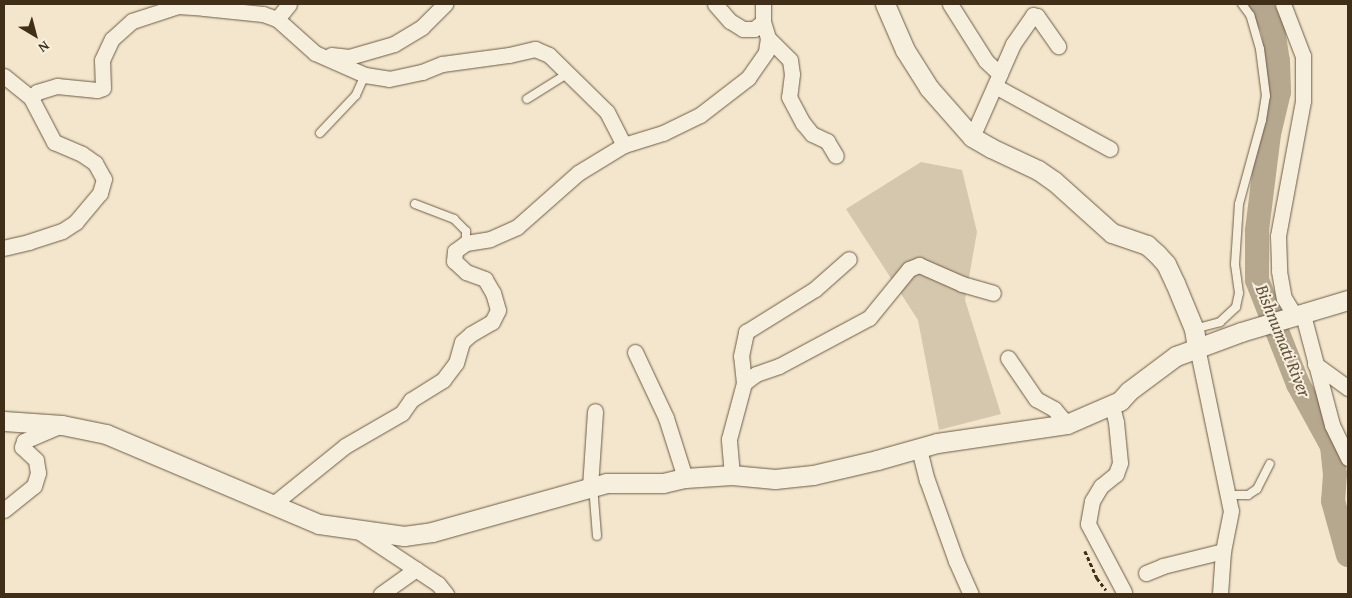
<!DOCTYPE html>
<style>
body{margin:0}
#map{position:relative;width:1352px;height:598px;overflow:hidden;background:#f3e6cc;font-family:"Gentium Book Plus",serif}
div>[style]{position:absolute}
.green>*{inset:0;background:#d5c7ad}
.river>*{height:24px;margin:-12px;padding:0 12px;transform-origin:12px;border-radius:12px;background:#b6a78f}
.path>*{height:2.5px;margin-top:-1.25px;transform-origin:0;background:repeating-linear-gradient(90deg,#402e18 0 4px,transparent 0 6.5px)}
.roads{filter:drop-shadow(0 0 1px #6d5c45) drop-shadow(0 0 1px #6d5c45)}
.service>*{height:8px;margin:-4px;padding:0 4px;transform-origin:4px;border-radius:4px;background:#f7efde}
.minor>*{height:15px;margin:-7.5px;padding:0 7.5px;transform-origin:7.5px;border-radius:7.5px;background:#f7efde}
.tertiary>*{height:19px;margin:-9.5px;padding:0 9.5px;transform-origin:9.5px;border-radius:9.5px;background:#f7efde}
span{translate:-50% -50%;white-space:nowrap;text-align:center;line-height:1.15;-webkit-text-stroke:4px #f7efde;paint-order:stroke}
.water-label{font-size:18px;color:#63523c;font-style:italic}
.frame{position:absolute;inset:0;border:5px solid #402e18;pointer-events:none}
.north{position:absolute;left:10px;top:10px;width:50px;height:50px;-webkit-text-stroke:4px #f7efde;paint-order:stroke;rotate:143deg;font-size:14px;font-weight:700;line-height:20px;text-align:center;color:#402e18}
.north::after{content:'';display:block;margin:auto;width:18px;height:22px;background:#402e18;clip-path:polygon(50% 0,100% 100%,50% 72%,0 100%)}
</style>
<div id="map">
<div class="green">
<i style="clip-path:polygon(921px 162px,962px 170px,977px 232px,965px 300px,1001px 414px,939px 430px,918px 320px,846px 209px)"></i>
</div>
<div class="river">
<i style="left:1261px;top:4px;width:29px;rotate:65deg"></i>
<i style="left:1273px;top:30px;width:31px;rotate:81deg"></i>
<i style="left:1278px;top:61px;width:31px;rotate:88deg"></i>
<i style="left:1279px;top:92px;width:43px;rotate:103.4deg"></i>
<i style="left:1269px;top:134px;width:98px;rotate:97.1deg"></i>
<i style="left:1257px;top:231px;width:49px;rotate:90deg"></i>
<i style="left:1257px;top:280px;width:112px;rotate:68.5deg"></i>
<i style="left:1298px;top:384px;width:71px;rotate:61.3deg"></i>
<i style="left:1332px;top:446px;width:28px;rotate:84deg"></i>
<i style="left:1335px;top:474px;width:27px;rotate:94deg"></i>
<i style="left:1333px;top:501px;width:56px;rotate:74.5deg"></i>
</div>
<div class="path">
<i style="left:1085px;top:551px;width:30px;rotate:66deg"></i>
<i style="left:1097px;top:578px;width:15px;rotate:53deg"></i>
</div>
<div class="roads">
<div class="service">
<i style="left:527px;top:99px;width:47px;rotate:-32deg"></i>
<i style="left:320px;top:133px;width:52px;rotate:-46.5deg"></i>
<i style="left:356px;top:95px;width:22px;rotate:-66deg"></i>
<i style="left:415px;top:204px;width:42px;rotate:21deg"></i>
<i style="left:454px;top:219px;width:17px;rotate:45deg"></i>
<i style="left:466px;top:231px;width:12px;rotate:90deg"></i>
<i style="left:1194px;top:329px;width:27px;rotate:-15deg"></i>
<i style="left:1220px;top:322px;width:22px;rotate:-43deg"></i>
<i style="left:1236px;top:307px;width:14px;rotate:-78deg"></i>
<i style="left:1239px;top:293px;width:29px;rotate:-98deg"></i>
<i style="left:1235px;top:264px;width:60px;rotate:-86.2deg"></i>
<i style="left:1239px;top:204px;width:87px;rotate:-74.7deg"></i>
<i style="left:1262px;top:120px;width:24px;rotate:-81deg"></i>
<i style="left:1266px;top:96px;width:47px;rotate:-97.3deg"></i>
<i style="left:1260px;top:49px;width:35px;rotate:-106deg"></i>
<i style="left:1250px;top:15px;width:14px;rotate:-126deg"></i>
<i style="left:593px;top:486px;width:50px;rotate:85.4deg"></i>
<i style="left:1227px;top:495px;width:21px"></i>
<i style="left:1248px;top:495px;width:11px;rotate:-34deg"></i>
<i style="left:1257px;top:489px;width:28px;rotate:-63deg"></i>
</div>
<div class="minor">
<i style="left:715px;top:4px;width:23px;rotate:49deg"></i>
<i style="left:730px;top:21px;width:15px;rotate:32deg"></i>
<i style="left:743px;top:29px;width:11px"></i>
<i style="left:754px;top:29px;width:11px;rotate:-38deg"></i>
<i style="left:763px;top:22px;width:18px;rotate:-90deg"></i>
<i style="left:950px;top:4px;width:67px;rotate:57.7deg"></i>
<i style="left:986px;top:61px;width:19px;rotate:43deg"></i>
<i style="left:1283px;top:4px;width:56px;rotate:69deg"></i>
<i style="left:1303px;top:56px;width:45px;rotate:90deg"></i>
<i style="left:1303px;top:101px;width:137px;rotate:100.5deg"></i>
<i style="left:1278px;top:236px;width:35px;rotate:88deg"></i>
<i style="left:1279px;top:271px;width:27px;rotate:80deg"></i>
<i style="left:1284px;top:298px;width:22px;rotate:58deg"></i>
<i style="left:277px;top:19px;width:19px;rotate:-51deg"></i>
<i style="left:768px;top:38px;width:31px;rotate:45deg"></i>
<i style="left:790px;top:60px;width:14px;rotate:82deg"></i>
<i style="left:792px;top:74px;width:23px;rotate:97deg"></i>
<i style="left:789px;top:97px;width:30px;rotate:62deg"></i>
<i style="left:803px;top:123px;width:14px;rotate:51deg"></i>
<i style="left:812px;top:134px;width:17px;rotate:25deg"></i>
<i style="left:827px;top:141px;width:17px;rotate:59deg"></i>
<i style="left:331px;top:55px;width:18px;rotate:6deg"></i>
<i style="left:349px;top:57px;width:47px;rotate:-16.1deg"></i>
<i style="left:394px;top:44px;width:33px;rotate:-31deg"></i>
<i style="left:422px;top:27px;width:33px;rotate:-45deg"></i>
<i style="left:4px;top:76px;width:35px;rotate:39deg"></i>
<i style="left:31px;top:98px;width:50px;rotate:62.4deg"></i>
<i style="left:54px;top:142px;width:30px;rotate:23deg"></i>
<i style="left:82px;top:154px;width:16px;rotate:35deg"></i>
<i style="left:95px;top:163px;width:18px;rotate:61deg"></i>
<i style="left:104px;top:179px;width:15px;rotate:106deg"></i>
<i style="left:100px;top:193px;width:38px;rotate:130deg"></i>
<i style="left:76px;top:222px;width:17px;rotate:147deg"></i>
<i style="left:62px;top:231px;width:35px;rotate:162deg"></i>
<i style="left:29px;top:242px;width:26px;rotate:167deg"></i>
<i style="left:995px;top:86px;width:131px;rotate:28.7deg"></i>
<i style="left:31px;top:98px;width:8px;rotate:-45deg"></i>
<i style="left:37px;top:92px;width:21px;rotate:-17deg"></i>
<i style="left:57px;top:86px;width:40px;rotate:5.7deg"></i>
<i style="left:97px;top:90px;width:6px;rotate:-18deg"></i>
<i style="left:103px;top:88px;width:28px;rotate:-92deg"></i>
<i style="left:102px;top:60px;width:23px;rotate:-65deg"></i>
<i style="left:112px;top:39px;width:27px;rotate:-42deg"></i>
<i style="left:132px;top:21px;width:48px;rotate:-18.1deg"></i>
<i style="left:178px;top:6px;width:26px;rotate:4deg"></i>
<i style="left:204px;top:8px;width:59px;rotate:5.8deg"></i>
<i style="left:263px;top:14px;width:15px;rotate:20deg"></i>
<i style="left:277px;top:19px;width:51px;rotate:41.8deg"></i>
<i style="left:315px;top:53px;width:55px;rotate:23.7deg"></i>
<i style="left:365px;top:75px;width:24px;rotate:9deg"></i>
<i style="left:389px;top:79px;width:34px;rotate:-12deg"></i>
<i style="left:422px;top:72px;width:22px;rotate:-22deg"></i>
<i style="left:442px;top:64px;width:68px;rotate:-7.7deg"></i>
<i style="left:509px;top:55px;width:27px;rotate:-13deg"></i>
<i style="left:535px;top:49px;width:15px;rotate:23deg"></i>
<i style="left:549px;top:55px;width:81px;rotate:44.5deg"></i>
<i style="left:607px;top:112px;width:37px;rotate:63deg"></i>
<i style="left:972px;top:137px;width:102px;rotate:-66.2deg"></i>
<i style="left:1013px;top:44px;width:35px;rotate:-55deg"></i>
<i style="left:1033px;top:15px;width:4px;rotate:14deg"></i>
<i style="left:1037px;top:16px;width:37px;rotate:55deg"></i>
<i style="left:1303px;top:315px;width:114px;rotate:75.2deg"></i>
<i style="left:1332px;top:425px;width:37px;rotate:64deg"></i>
<i style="left:1197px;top:347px;width:167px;rotate:78.3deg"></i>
<i style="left:1231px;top:511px;width:41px;rotate:101.3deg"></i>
<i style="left:1223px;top:551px;width:43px;rotate:94deg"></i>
<i style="left:635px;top:352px;width:73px;rotate:64.8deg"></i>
<i style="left:666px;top:418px;width:63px;rotate:72.4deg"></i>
<i style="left:1008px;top:358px;width:50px;rotate:55.7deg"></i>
<i style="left:1036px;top:399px;width:21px;rotate:29deg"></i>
<i style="left:1054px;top:409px;width:20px;rotate:49deg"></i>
<i style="left:1315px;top:364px;width:41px;rotate:36deg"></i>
<i style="left:744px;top:383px;width:27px;rotate:-96deg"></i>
<i style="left:741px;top:356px;width:25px;rotate:-78deg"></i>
<i style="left:746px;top:332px;width:81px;rotate:-31.9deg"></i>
<i style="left:815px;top:289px;width:45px;rotate:-41.4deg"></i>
<i style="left:1112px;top:406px;width:16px;rotate:76deg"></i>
<i style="left:1116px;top:422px;width:41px;rotate:84.4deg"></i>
<i style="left:1120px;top:463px;width:12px;rotate:110deg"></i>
<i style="left:1116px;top:474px;width:19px;rotate:141deg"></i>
<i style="left:1101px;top:486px;width:17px;rotate:121deg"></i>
<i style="left:1092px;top:501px;width:23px;rotate:100deg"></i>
<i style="left:1088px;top:524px;width:77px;rotate:62.1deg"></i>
<i style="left:919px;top:449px;width:32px;rotate:76deg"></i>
<i style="left:927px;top:480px;width:86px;rotate:70.3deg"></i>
<i style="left:956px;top:561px;width:36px;rotate:66deg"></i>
<i style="left:732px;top:475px;width:36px;rotate:-95deg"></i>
<i style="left:729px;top:439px;width:58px;rotate:-75deg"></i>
<i style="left:744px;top:383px;width:15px;rotate:-37deg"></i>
<i style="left:756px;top:374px;width:24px;rotate:-19deg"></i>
<i style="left:779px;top:366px;width:102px;rotate:-28.1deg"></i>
<i style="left:869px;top:318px;width:63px;rotate:-50.8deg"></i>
<i style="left:909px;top:269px;width:11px;rotate:-22deg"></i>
<i style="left:919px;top:265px;width:47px;rotate:23.8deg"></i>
<i style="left:962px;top:284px;width:32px;rotate:16deg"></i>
<i style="left:590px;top:487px;width:76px;rotate:-86.2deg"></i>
<i style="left:272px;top:505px;width:94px;rotate:-38.9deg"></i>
<i style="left:345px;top:446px;width:66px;rotate:-30.1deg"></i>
<i style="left:402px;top:413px;width:16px;rotate:-55deg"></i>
<i style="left:411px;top:400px;width:38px;rotate:-32deg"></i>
<i style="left:443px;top:380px;width:21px;rotate:-53deg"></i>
<i style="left:456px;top:363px;width:22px;rotate:-74deg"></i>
<i style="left:462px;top:342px;width:12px;rotate:-42deg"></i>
<i style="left:471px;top:334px;width:24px;rotate:-30deg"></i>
<i style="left:492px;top:322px;width:13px;rotate:-63deg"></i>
<i style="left:498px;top:310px;width:18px;rotate:-106deg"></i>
<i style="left:493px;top:293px;width:16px;rotate:-120deg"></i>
<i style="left:485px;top:279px;width:20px;rotate:-160deg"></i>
<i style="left:466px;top:272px;width:16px;rotate:-137deg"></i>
<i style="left:454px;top:261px;width:10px;rotate:-84deg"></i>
<i style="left:455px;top:251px;width:14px;rotate:-36deg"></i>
<i style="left:466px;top:243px;width:24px;rotate:-9deg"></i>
<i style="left:490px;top:239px;width:30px;rotate:-24deg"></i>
<i style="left:517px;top:227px;width:81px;rotate:-41.5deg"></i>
<i style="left:578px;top:173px;width:54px;rotate:-31.3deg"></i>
<i style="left:624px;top:145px;width:41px;rotate:-17.1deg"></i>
<i style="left:663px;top:133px;width:41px;rotate:-25.9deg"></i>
<i style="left:700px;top:115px;width:61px;rotate:-37.6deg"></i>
<i style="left:748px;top:78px;width:32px;rotate:-55deg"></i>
<i style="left:766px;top:52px;width:14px;rotate:-82deg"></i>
<i style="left:768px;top:38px;width:17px;rotate:-107deg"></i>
<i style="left:4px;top:510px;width:38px;rotate:-39deg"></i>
<i style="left:34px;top:486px;width:14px;rotate:-73deg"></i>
<i style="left:38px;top:473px;width:13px;rotate:-99deg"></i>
<i style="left:36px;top:460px;width:19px;rotate:-137deg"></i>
<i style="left:22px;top:447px;width:6px;rotate:-72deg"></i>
<i style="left:24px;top:441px;width:38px;rotate:-23deg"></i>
<i style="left:358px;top:531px;width:96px;rotate:33.5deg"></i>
<i style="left:438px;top:584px;width:13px;rotate:51deg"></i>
<i style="left:1146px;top:573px;width:18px;rotate:-22deg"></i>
<i style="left:1163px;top:566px;width:62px;rotate:-14deg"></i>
<i style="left:381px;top:594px;width:43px;rotate:-35.5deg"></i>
</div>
<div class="tertiary">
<i style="left:885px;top:4px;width:50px;rotate:66.5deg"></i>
<i style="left:905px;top:50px;width:45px;rotate:57.7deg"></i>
<i style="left:929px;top:88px;width:65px;rotate:48.7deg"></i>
<i style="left:972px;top:137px;width:22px;rotate:30deg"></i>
<i style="left:991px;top:148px;width:52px;rotate:25.1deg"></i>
<i style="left:1038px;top:170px;width:19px;rotate:35deg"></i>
<i style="left:1054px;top:181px;width:78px;rotate:41.9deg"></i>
<i style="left:1112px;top:233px;width:37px;rotate:19deg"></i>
<i style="left:1147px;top:245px;width:13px;rotate:42deg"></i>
<i style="left:1157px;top:254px;width:13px;rotate:48deg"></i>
<i style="left:1166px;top:264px;width:21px;rotate:65deg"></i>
<i style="left:1175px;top:283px;width:50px;rotate:67.6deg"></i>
<i style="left:1194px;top:329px;width:18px;rotate:81deg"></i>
<i style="left:4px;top:421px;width:58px;rotate:3.9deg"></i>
<i style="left:62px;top:425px;width:45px;rotate:11.6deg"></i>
<i style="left:106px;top:434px;width:231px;rotate:22.9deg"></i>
<i style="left:319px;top:524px;width:86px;rotate:8deg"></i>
<i style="left:404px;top:536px;width:28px;rotate:-8deg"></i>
<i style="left:432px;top:532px;width:181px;rotate:-15.7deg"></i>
<i style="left:606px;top:483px;width:57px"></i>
<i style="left:663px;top:483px;width:23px;rotate:-13deg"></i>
<i style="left:685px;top:478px;width:47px;rotate:-3.7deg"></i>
<i style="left:732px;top:475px;width:43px;rotate:5.3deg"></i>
<i style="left:775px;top:479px;width:38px;rotate:-6deg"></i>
<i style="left:813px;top:475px;width:66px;rotate:-13.2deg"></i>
<i style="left:877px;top:460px;width:62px;rotate:-15.8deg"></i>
<i style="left:937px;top:443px;width:131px;rotate:-8.3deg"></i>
<i style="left:1067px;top:424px;width:58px;rotate:-23.5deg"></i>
<i style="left:1120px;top:401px;width:13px;rotate:-48deg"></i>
<i style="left:1129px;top:391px;width:59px;rotate:-36.7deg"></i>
<i style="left:1176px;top:356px;width:69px;rotate:-20.3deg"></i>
<i style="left:1241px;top:332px;width:112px;rotate:-16.7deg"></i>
</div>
</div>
<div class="water-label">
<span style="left:1283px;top:341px;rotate:68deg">Bishnumati River</span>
</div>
<div class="frame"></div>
<div class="north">N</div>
</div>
